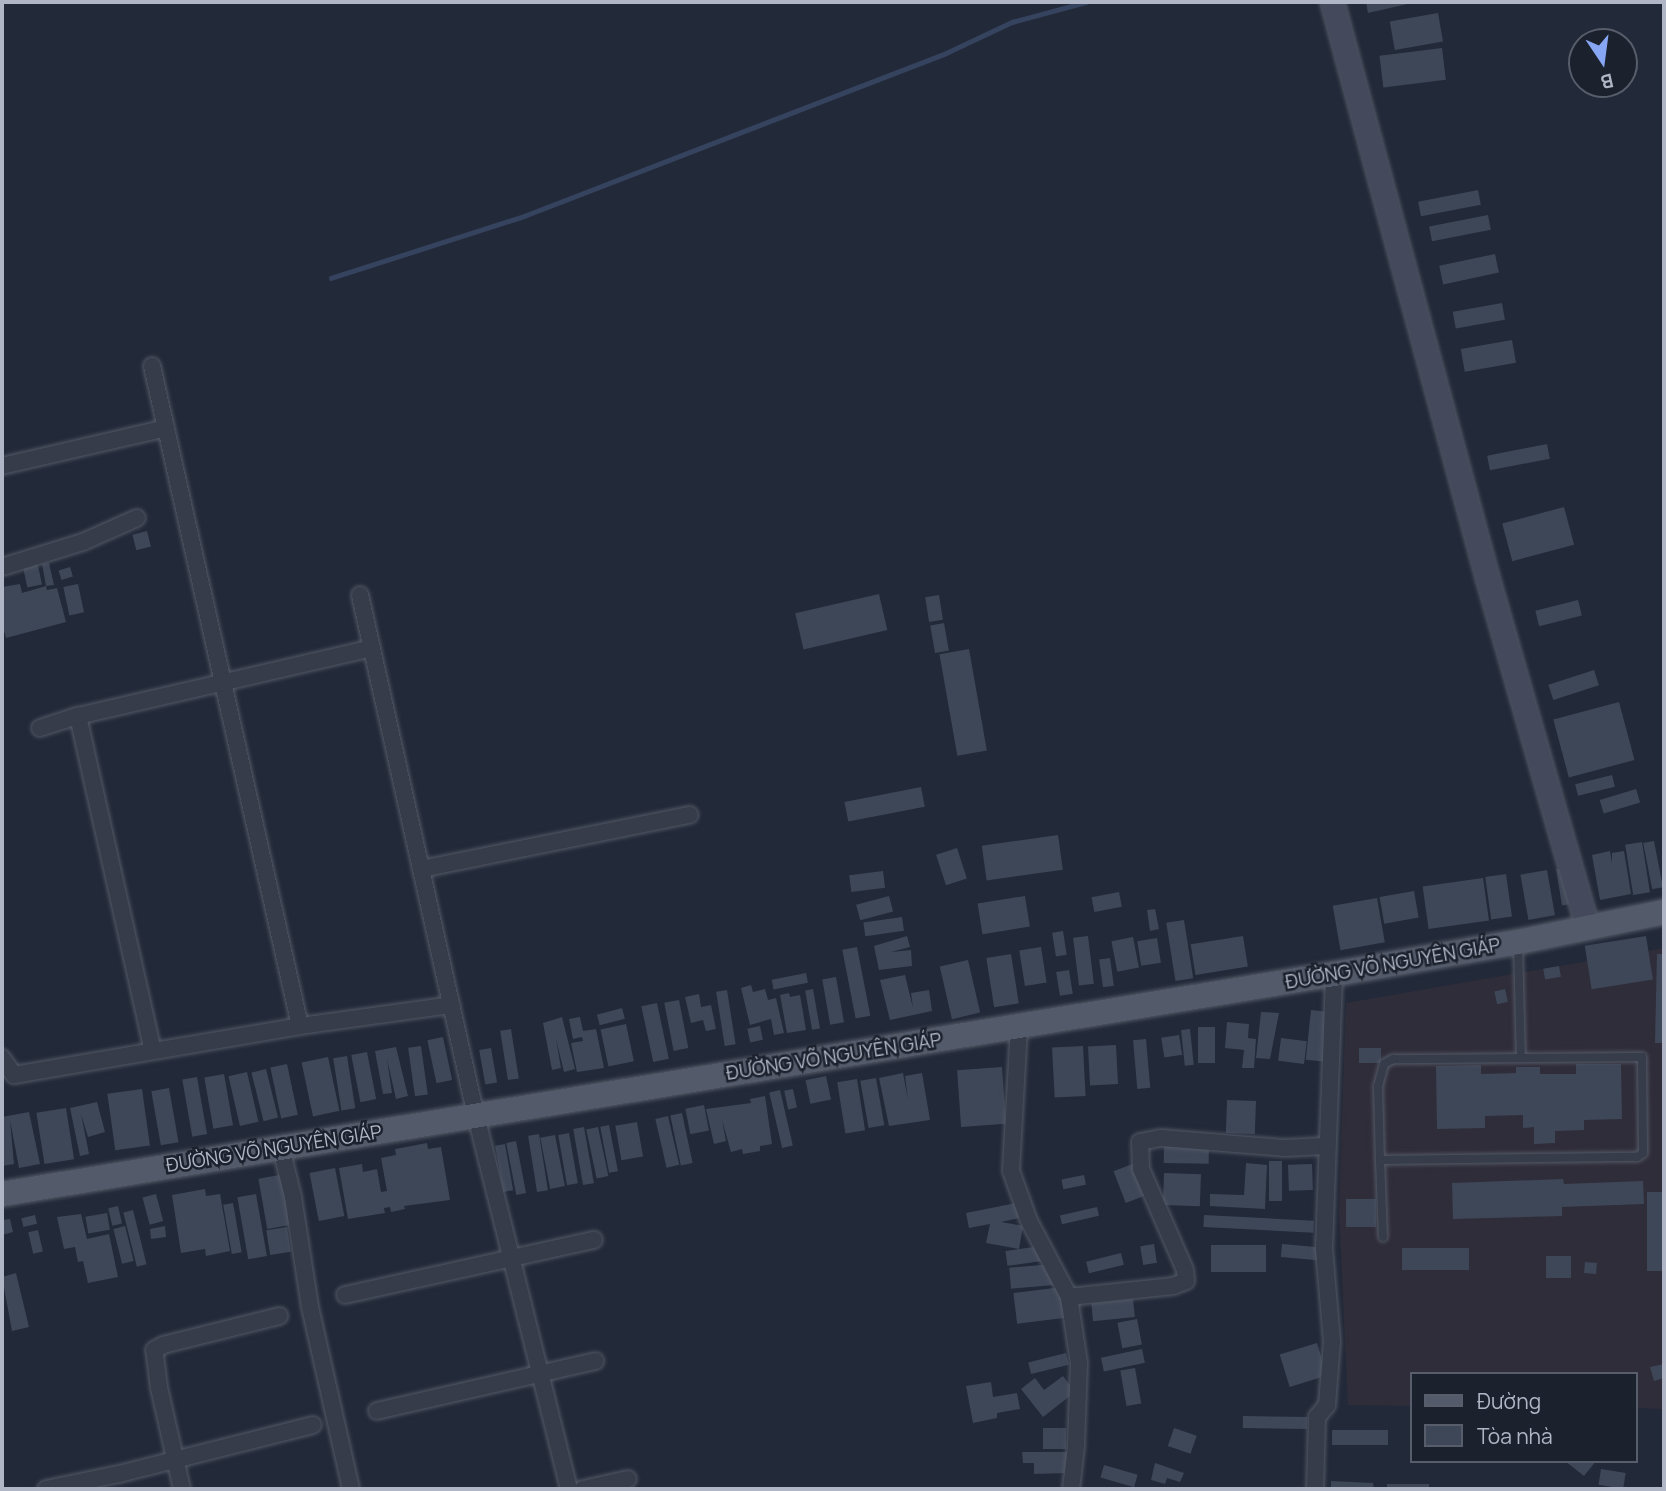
<!DOCTYPE html>
<meta charset="utf-8">
<style>
body{margin:0}
#map{position:relative;width:1666px;height:1491px;overflow:hidden;background:#222938;font-family:Manrope,sans-serif}
div>[style]{position:absolute}
.medical>*{inset:0;background:#302d3a}
.stream>*{height:4.5px;margin:-2.25px;padding:0 2.25px;transform-origin:2.25px;border-radius:2.25px;background:#36435f}
.building>*{inset:0;background:#3e4758;transform-origin:0 0}
.roads{filter:drop-shadow(0 0 2px #535966) drop-shadow(0 0 2px #535966)}
.lane>*{height:8px;margin:-4px;padding:0 4px;transform-origin:4px;border-radius:4px;background:#363c49}
.street>*{height:16px;margin:-8px;padding:0 8px;transform-origin:8px;border-radius:8px;background:#363c49}
.secondary>*{height:23px;margin:-11.5px;padding:0 11.5px;transform-origin:11.5px;border-radius:11.5px;background:#444a5b}
.primary>*{height:24px;margin:-12px;padding:0 12px;transform-origin:12px;border-radius:12px;background:#535a69}
span{translate:-50% -50%;white-space:nowrap;text-align:center;line-height:1.15;-webkit-text-stroke:5px #1b212d;paint-order:stroke}
.street-label{font-size:19px;color:#b0b6c5}
.frame{position:absolute;inset:0;border:4px solid #b0b6c5;pointer-events:none}
.legend{position:absolute;left:1410px;top:1372px;width:228px;height:91px;box-sizing:border-box;background:#1b212d;border:2px solid #575d6a;margin:0;padding:9px 12px;list-style:none;font-size:21px;color:#b0b6c5}
.legend li{display:flex;align-items:center;gap:14px;height:35px}
.legend b{width:35px;border:2px solid #575d6a}
.north{position:absolute;left:1568px;top:28px;width:70px;height:70px;box-sizing:border-box;background:#1b212d;border:2px solid #575d6a;border-radius:50%;rotate:167deg;font-size:19px;font-weight:700;line-height:28px;text-align:center;color:#b0b6c5}
.north::after{content:'';display:block;margin:auto;width:24px;height:32px;background:#87a6f3;clip-path:polygon(50% 0,100% 100%,50% 72%,0 100%)}
</style>
<div id="map">
<div class="medical">
<i style="clip-path:polygon(1664px 948px,1664px 1409px,1636px 1408px,1636px 1374px,1412px 1374px,1412px 1406px,1348px 1405px,1339px 1211px,1346px 1003px)"></i>
</div>
<div class="stream">
<i style="left:331px;top:278px;width:203px;rotate:-17.8deg"></i>
<i style="left:524px;top:216px;width:450px;rotate:-21.1deg"></i>
<i style="left:944px;top:54px;width:75px;rotate:-25.2deg"></i>
<i style="left:1012px;top:22px;width:77px;rotate:-15.1deg"></i>
</div>
<div class="building">
<i style="clip-path:polygon(1366px 2px,1412px 2px,1412px 3px,1368px 13px)"></i>
<i style="left:1438px;top:13px;width:29px;height:49px;rotate:80deg"></i>
<i style="left:1442px;top:48px;width:32px;height:63px;rotate:83deg"></i>
<i style="left:1478px;top:190px;width:15px;height:61px;rotate:79deg"></i>
<i style="left:1488px;top:215px;width:15px;height:60px;rotate:79deg"></i>
<i style="left:1495px;top:254px;width:19px;height:57px;rotate:78deg"></i>
<i style="left:1502px;top:303px;width:17px;height:50px;rotate:80deg"></i>
<i style="left:1512px;top:340px;width:23px;height:52px;rotate:80deg"></i>
<i style="left:1547px;top:444px;width:15px;height:61px;rotate:79deg"></i>
<i style="left:1564px;top:507px;width:39px;height:64px;rotate:75deg"></i>
<i style="left:147px;top:531px;width:16px;height:15px;rotate:76deg"></i>
<i style="left:37px;top:561px;width:24px;height:15px;rotate:78deg"></i>
<i style="clip-path:polygon(49px 563px,54px 585px,46px 586px,42px 564px)"></i>
<i style="left:70px;top:567px;width:10px;height:12px;rotate:73deg"></i>
<i style="clip-path:polygon(20px 584px,22px 593px,46px 586px,47px 590px,57px 588px,66px 622px,6px 638px,2px 623px,2px 587px)"></i>
<i style="left:78px;top:584px;width:29px;height:15px;rotate:78deg"></i>
<i style="left:879px;top:594px;width:37px;height:86px;rotate:77deg"></i>
<i style="left:939px;top:595px;width:25px;height:14px;rotate:81deg"></i>
<i style="left:1578px;top:600px;width:16px;height:44px;rotate:76deg"></i>
<i style="left:944px;top:623px;width:28px;height:14px;rotate:80deg"></i>
<i style="left:969px;top:649px;width:103px;height:30px;rotate:80deg"></i>
<i style="left:1594px;top:670px;width:16px;height:48px;rotate:72deg"></i>
<i style="left:1619px;top:702px;width:60px;height:68px;rotate:75deg"></i>
<i style="left:1612px;top:775px;width:12px;height:38px;rotate:76deg"></i>
<i style="left:921px;top:787px;width:20px;height:78px;rotate:79deg"></i>
<i style="left:1636px;top:789px;width:14px;height:38px;rotate:73deg"></i>
<i style="left:1058px;top:835px;width:35px;height:77px;rotate:82deg"></i>
<i style="left:1654px;top:841px;width:47px;height:11px;rotate:79deg"></i>
<i style="left:1642px;top:842px;width:51px;height:17px;rotate:81deg"></i>
<i style="left:957px;top:848px;width:32px;height:22px;rotate:72deg"></i>
<i style="clip-path:polygon(1610px 851px,1612px 863px,1612px 853px,1624px 851px,1631px 894px,1600px 900px,1592px 855px)"></i>
<i style="left:1568px;top:867px;width:37px;height:12px;rotate:81deg"></i>
<i style="left:1547px;top:870px;width:46px;height:27px;rotate:80deg"></i>
<i style="left:883px;top:871px;width:17px;height:34px;rotate:83deg"></i>
<i style="left:1506px;top:874px;width:43px;height:21px;rotate:82deg"></i>
<i style="left:1483px;top:878px;width:43px;height:61px;rotate:82deg"></i>
<i style="left:1414px;top:891px;width:27px;height:35px;rotate:80deg"></i>
<i style="left:1119px;top:892px;width:15px;height:28px;rotate:79deg"></i>
<i style="left:889px;top:896px;width:16px;height:34px;rotate:75deg"></i>
<i style="left:1025px;top:896px;width:31px;height:48px;rotate:81deg"></i>
<i style="left:1377px;top:898px;width:45px;height:45px;rotate:80deg"></i>
<i style="clip-path:polygon(1155px 909px,1159px 929px,1150px 931px,1147px 910px)"></i>
<i style="left:902px;top:917px;width:14px;height:39px;rotate:82deg"></i>
<i style="left:1184px;top:920px;width:59px;height:18px;rotate:81deg"></i>
<i style="left:1063px;top:931px;width:24px;height:11px;rotate:81deg"></i>
<i style="clip-path:polygon(907px 936px,910px 947px,891px 952px,911px 950px,912px 966px,879px 970px,874px 946px)"></i>
<i style="left:1088px;top:936px;width:48px;height:15px;rotate:83deg"></i>
<i style="left:1243px;top:936px;width:31px;height:53px;rotate:81deg"></i>
<i style="left:1646px;top:936px;width:44px;height:62px;rotate:81deg"></i>
<i style="left:1133px;top:937px;width:31px;height:22px;rotate:79deg"></i>
<i style="left:1157px;top:938px;width:25px;height:20px;rotate:81deg"></i>
<i style="left:857px;top:947px;width:70px;height:15px;rotate:79deg"></i>
<i style="left:1041px;top:947px;width:36px;height:22px;rotate:81deg"></i>
<i style="left:1011px;top:954px;width:50px;height:25px;rotate:81deg"></i>
<i style="clip-path:polygon(1657px 954px,1664px 954px,1664px 1043px,1655px 1043px)"></i>
<i style="left:1110px;top:958px;width:28px;height:11px;rotate:82deg"></i>
<i style="left:968px;top:960px;width:54px;height:29px;rotate:77deg"></i>
<i style="left:1559px;top:966px;width:11px;height:16px;rotate:80deg"></i>
<i style="left:1069px;top:970px;width:24px;height:13px;rotate:81deg"></i>
<i style="left:806px;top:973px;width:10px;height:35px;rotate:79deg"></i>
<i style="clip-path:polygon(905px 975px,913px 1008px,911px 993px,929px 990px,932px 1011px,890px 1020px,880px 980px)"></i>
<i style="left:836px;top:977px;width:46px;height:14px;rotate:80deg"></i>
<i style="clip-path:polygon(751px 985px,753px 992px,765px 989px,768px 1000px,776px 998px,784px 1033px,774px 1035px,771px 1019px,750px 1025px,741px 988px)"></i>
<i style="left:813px;top:989px;width:40px;height:8px;rotate:80deg"></i>
<i style="left:1505px;top:989px;width:13px;height:11px;rotate:77deg"></i>
<i style="left:727px;top:990px;width:55px;height:11px;rotate:81deg"></i>
<i style="clip-path:polygon(789px 993px,790px 997px,800px 995px,806px 1030px,787px 1033px,780px 995px)"></i>
<i style="clip-path:polygon(699px 994px,701px 1007px,711px 1005px,716px 1029px,706px 1031px,703px 1020px,691px 1023px,685px 997px)"></i>
<i style="left:679px;top:1000px;width:49px;height:15px;rotate:79deg"></i>
<i style="left:657px;top:1003px;width:57px;height:16px;rotate:78deg"></i>
<i style="left:622px;top:1008px;width:11px;height:26px;rotate:75deg"></i>
<i style="left:1311px;top:1010px;width:20px;height:50px;rotate:6deg"></i>
<i style="clip-path:polygon(1261px 1012px,1279px 1013px,1270px 1059px,1256px 1058px)"></i>
<i style="clip-path:polygon(562px 1017px,575px 1069px,564px 1072px,556px 1039px,561px 1068px,552px 1070px,543px 1023px)"></i>
<i style="clip-path:polygon(580px 1017px,583px 1031px,596px 1029px,604px 1068px,577px 1072px,571px 1043px,583px 1041px,582px 1037px,573px 1039px,569px 1019px)"></i>
<i style="clip-path:polygon(1227px 1022px,1249px 1024px,1248px 1038px,1256px 1039px,1254px 1068px,1242px 1068px,1244px 1050px,1225px 1048px)"></i>
<i style="left:626px;top:1024px;width:38px;height:26px;rotate:78deg"></i>
<i style="left:760px;top:1026px;width:14px;height:13px;rotate:78deg"></i>
<i style="left:1198px;top:1027px;width:17px;height:36px"></i>
<i style="left:511px;top:1029px;width:50px;height:11px;rotate:81deg"></i>
<i style="left:1190px;top:1029px;width:36px;height:9px;rotate:84deg"></i>
<i style="left:1179px;top:1035px;width:20px;height:18px;rotate:81deg"></i>
<i style="left:443px;top:1037px;width:44px;height:16px;rotate:78deg"></i>
<i style="left:1281px;top:1038px;width:26px;height:23px;rotate:7deg"></i>
<i style="left:1146px;top:1039px;width:49px;height:13px;rotate:85deg"></i>
<i style="left:1116px;top:1045px;width:39px;height:28px;rotate:87deg"></i>
<i style="left:421px;top:1046px;width:49px;height:13px;rotate:82deg"></i>
<i style="left:1083px;top:1046px;width:50px;height:31px;rotate:87deg"></i>
<i style="clip-path:polygon(396px 1047px,408px 1096px,396px 1099px,387px 1059px,392px 1093px,383px 1094px,375px 1051px)"></i>
<i style="left:491px;top:1048px;width:35px;height:12px;rotate:80deg"></i>
<i style="left:1381px;top:1048px;width:15px;height:22px;rotate:90deg"></i>
<i style="left:367px;top:1052px;width:48px;height:16px;rotate:79deg"></i>
<i style="left:347px;top:1056px;width:53px;height:14px;rotate:81deg"></i>
<i style="left:328px;top:1057px;width:55px;height:27px;rotate:78deg"></i>
<i style="left:287px;top:1064px;width:52px;height:17px;rotate:78deg"></i>
<i style="clip-path:polygon(1576px 1064px,1621px 1064px,1622px 1119px,1584px 1120px,1584px 1130px,1555px 1131px,1555px 1143px,1534px 1144px,1534px 1127px,1523px 1128px,1523px 1115px,1485px 1116px,1485px 1128px,1437px 1129px,1436px 1066px,1481px 1065px,1481px 1074px,1516px 1073px,1516px 1067px,1540px 1067px,1540px 1074px,1576px 1074px)"></i>
<i style="left:1002px;top:1067px;width:57px;height:45px;rotate:86deg"></i>
<i style="left:266px;top:1069px;width:50px;height:15px;rotate:76deg"></i>
<i style="left:247px;top:1072px;width:51px;height:19px;rotate:77deg"></i>
<i style="clip-path:polygon(903px 1073px,908px 1100px,905px 1076px,922px 1073px,930px 1120px,889px 1126px,879px 1078px)"></i>
<i style="left:224px;top:1074px;width:52px;height:20px;rotate:80deg"></i>
<i style="left:826px;top:1076px;width:24px;height:21px;rotate:78deg"></i>
<i style="left:197px;top:1077px;width:58px;height:15px;rotate:80deg"></i>
<i style="left:876px;top:1078px;width:48px;height:16px;rotate:80deg"></i>
<i style="left:857px;top:1079px;width:52px;height:20px;rotate:81deg"></i>
<i style="left:169px;top:1088px;width:55px;height:18px;rotate:80deg"></i>
<i style="left:142px;top:1089px;width:57px;height:35px;rotate:82deg"></i>
<i style="left:793px;top:1089px;width:19px;height:9px;rotate:78deg"></i>
<i style="left:780px;top:1090px;width:57px;height:11px;rotate:77deg"></i>
<i style="clip-path:polygon(765px 1096px,772px 1144px,760px 1146px,760px 1151px,743px 1154px,742px 1149px,731px 1152px,722px 1120px,726px 1141px,714px 1144px,706px 1109px,751px 1103px,750px 1099px)"></i>
<i style="left:1227px;top:1100px;width:29px;height:33px;rotate:2deg"></i>
<i style="clip-path:polygon(97px 1102px,105px 1132px,88px 1137px,81px 1114px,89px 1154px,80px 1156px,70px 1108px)"></i>
<i style="left:704px;top:1105px;width:26px;height:19px;rotate:79deg"></i>
<i style="left:66px;top:1108px;width:52px;height:30px;rotate:81deg"></i>
<i style="clip-path:polygon(29px 1112px,40px 1164px,19px 1168px,10px 1120px,14px 1164px,2px 1166px,2px 1117px)"></i>
<i style="left:682px;top:1113px;width:51px;height:12px;rotate:78deg"></i>
<i style="left:668px;top:1116px;width:50px;height:13px;rotate:77deg"></i>
<i style="left:637px;top:1122px;width:35px;height:22px;rotate:80deg"></i>
<i style="left:609px;top:1125px;width:47px;height:9px;rotate:79deg"></i>
<i style="left:584px;top:1127px;width:57px;height:11px;rotate:80deg"></i>
<i style="left:598px;top:1127px;width:50px;height:12px;rotate:78deg"></i>
<i style="left:569px;top:1133px;width:51px;height:11px;rotate:80deg"></i>
<i style="left:539px;top:1134px;width:57px;height:11px;rotate:81deg"></i>
<i style="left:555px;top:1135px;width:52px;height:15px;rotate:79deg"></i>
<i style="left:516px;top:1141px;width:53px;height:10px;rotate:79deg"></i>
<i style="clip-path:polygon(427px 1143px,428px 1149px,441px 1147px,450px 1200px,404px 1206px,405px 1209px,391px 1212px,390px 1207px,384px 1208px,385px 1213px,348px 1219px,339px 1168px,362px 1164px,363px 1172px,377px 1169px,381px 1192px,387px 1191px,381px 1158px,396px 1155px,395px 1149px)"></i>
<i style="left:505px;top:1144px;width:47px;height:10px;rotate:80deg"></i>
<i style="left:1164px;top:1144px;width:45px;height:19px;rotate:1deg"></i>
<i style="left:1269px;top:1161px;width:13px;height:40px"></i>
<i style="left:1135px;top:1163px;width:34px;height:23px;rotate:69deg"></i>
<i style="clip-path:polygon(1246px 1163px,1267px 1165px,1265px 1209px,1210px 1206px,1210px 1194px,1244px 1195px)"></i>
<i style="left:1312px;top:1164px;width:26px;height:24px;rotate:88deg"></i>
<i style="left:335px;top:1168px;width:49px;height:26px;rotate:79deg"></i>
<i style="left:1164px;top:1173px;width:37px;height:32px;rotate:2deg"></i>
<i style="left:285px;top:1174px;width:51px;height:27px;rotate:80deg"></i>
<i style="left:1084px;top:1175px;width:10px;height:23px;rotate:79deg"></i>
<i style="clip-path:polygon(1563px 1179px,1564px 1184px,1643px 1181px,1644px 1204px,1562px 1207px,1562px 1216px,1453px 1219px,1452px 1183px)"></i>
<i style="clip-path:polygon(205px 1189px,206px 1196px,220px 1194px,230px 1251px,206px 1256px,205px 1249px,181px 1253px,172px 1195px)"></i>
<i style="left:1664px;top:1192px;width:79px;height:17px;rotate:90deg"></i>
<i style="left:156px;top:1194px;width:28px;height:14px;rotate:75deg"></i>
<i style="left:256px;top:1194px;width:63px;height:19px;rotate:80deg"></i>
<i style="left:1376px;top:1199px;width:28px;height:30px;rotate:90deg"></i>
<i style="left:233px;top:1203px;width:50px;height:10px;rotate:80deg"></i>
<i style="clip-path:polygon(1016px 1203px,1019px 1218px,1001px 1222px,1023px 1226px,1019px 1249px,986px 1243px,990px 1224px,969px 1228px,966px 1213px)"></i>
<i style="left:118px;top:1206px;width:18px;height:10px;rotate:77deg"></i>
<i style="left:1097px;top:1207px;width:9px;height:38px;rotate:77deg"></i>
<i style="left:133px;top:1210px;width:56px;height:10px;rotate:76deg"></i>
<i style="left:107px;top:1213px;width:17px;height:22px;rotate:80deg"></i>
<i style="clip-path:polygon(81px 1214px,87px 1239px,109px 1234px,118px 1277px,88px 1283px,83px 1261px,78px 1262px,75px 1247px,64px 1249px,57px 1217px)"></i>
<i style="left:35px;top:1215px;width:9px;height:14px;rotate:77deg"></i>
<i style="left:1204px;top:1215px;width:110px;height:12px;rotate:3deg"></i>
<i style="clip-path:polygon(10px 1219px,13px 1232px,2px 1235px,2px 1220px)"></i>
<i style="left:125px;top:1226px;width:36px;height:12px;rotate:76deg"></i>
<i style="clip-path:polygon(165px 1226px,166px 1237px,151px 1239px,150px 1229px)"></i>
<i style="left:287px;top:1227px;width:25px;height:21px;rotate:81deg"></i>
<i style="left:38px;top:1230px;width:22px;height:10px;rotate:77deg"></i>
<i style="left:1154px;top:1244px;width:19px;height:14px;rotate:81deg"></i>
<i style="left:1282px;top:1244px;width:37px;height:13px;rotate:5deg"></i>
<i style="left:1266px;top:1245px;width:27px;height:55px;rotate:90deg"></i>
<i style="left:1041px;top:1246px;width:15px;height:36px;rotate:82deg"></i>
<i style="left:1402px;top:1248px;width:67px;height:22px"></i>
<i style="left:1121px;top:1253px;width:12px;height:36px;rotate:76deg"></i>
<i style="left:1571px;top:1256px;width:22px;height:25px;rotate:90deg"></i>
<i style="left:1585px;top:1262px;width:12px;height:11px;rotate:5deg"></i>
<i style="left:1052px;top:1264px;width:21px;height:43px;rotate:85deg"></i>
<i style="clip-path:polygon(16px 1273px,29px 1327px,12px 1331px,2px 1277px)"></i>
<i style="left:1062px;top:1287px;width:31px;height:49px;rotate:83deg"></i>
<i style="left:1133px;top:1299px;width:18px;height:42px;rotate:84deg"></i>
<i style="left:1137px;top:1319px;width:26px;height:20px;rotate:79deg"></i>
<i style="left:1317px;top:1343px;width:34px;height:39px;rotate:73deg"></i>
<i style="left:1142px;top:1349px;width:14px;height:42px;rotate:78deg"></i>
<i style="left:1066px;top:1353px;width:12px;height:39px;rotate:76deg"></i>
<i style="clip-path:polygon(1664px 1364px,1664px 1378px,1654px 1381px,1650px 1367px)"></i>
<i style="left:1135px;top:1368px;width:36px;height:15px;rotate:80deg"></i>
<i style="clip-path:polygon(1063px 1376px,1075px 1392px,1043px 1417px,1021px 1389px,1035px 1378px,1044px 1390px)"></i>
<i style="clip-path:polygon(991px 1382px,993px 1397px,1017px 1393px,1020px 1409px,997px 1413px,997px 1418px,973px 1423px,966px 1386px)"></i>
<i style="left:1243px;top:1416px;width:64px;height:12px;rotate:1deg"></i>
<i style="left:1066px;top:1428px;width:21px;height:23px;rotate:90deg"></i>
<i style="left:1174px;top:1428px;width:24px;height:19px;rotate:19deg"></i>
<i style="left:1388px;top:1430px;width:15px;height:56px;rotate:90deg"></i>
<i style="clip-path:polygon(1022px 1452px,1067px 1452px,1067px 1473px,1034px 1474px,1034px 1463px,1023px 1463px)"></i>
<i style="clip-path:polygon(1565px 1461px,1596px 1461px,1584px 1476px)"></i>
<i style="clip-path:polygon(1155px 1463px,1184px 1473px,1180px 1482px,1167px 1478px,1165px 1484px,1151px 1480px)"></i>
<i style="left:1104px;top:1465px;width:35px;height:13px;rotate:16deg"></i>
<i style="left:1601px;top:1469px;width:25px;height:16px;rotate:9deg"></i>
<i style="clip-path:polygon(1331px 1481px,1373px 1483px,1374px 1489px,1331px 1489px)"></i>
<i style="left:1387px;top:1484px;width:42px;height:5px"></i>
</div>
<div class="roads">
<div class="lane">
<i style="left:1518px;top:945px;width:111px;rotate:88.5deg"></i>
<i style="left:1380px;top:1160px;width:257px;rotate:-0.7deg"></i>
<i style="left:1637px;top:1157px;width:7px;rotate:-34deg"></i>
<i style="left:1643px;top:1153px;width:96px;rotate:-90.6deg"></i>
<i style="left:1642px;top:1057px;width:249px;rotate:179.5deg"></i>
<i style="left:1393px;top:1059px;width:10px;rotate:151deg"></i>
<i style="left:1384px;top:1064px;width:23px;rotate:105deg"></i>
<i style="left:1378px;top:1086px;width:74px;rotate:88.5deg"></i>
<i style="left:1380px;top:1160px;width:77px;rotate:87.8deg"></i>
</div>
<div class="street">
<i style="left:152px;top:366px;width:676px;rotate:77.36deg"></i>
<i style="left:2px;top:466px;width:168px;rotate:-13deg"></i>
<i style="left:2px;top:567px;width:85px;rotate:-17.2deg"></i>
<i style="left:83px;top:542px;width:59px;rotate:-24deg"></i>
<i style="left:360px;top:595px;width:534px;rotate:77.45deg"></i>
<i style="left:476px;top:1116px;width:384px;rotate:76deg"></i>
<i style="left:78px;top:716px;width:343px;rotate:77.4deg"></i>
<i style="left:40px;top:728px;width:40px;rotate:-18deg"></i>
<i style="left:78px;top:716px;width:302px;rotate:-13deg"></i>
<i style="left:421px;top:869px;width:274px;rotate:-11.4deg"></i>
<i style="left:1019px;top:1027px;width:144px;rotate:93.2deg"></i>
<i style="left:1011px;top:1171px;width:53px;rotate:70.2deg"></i>
<i style="left:1029px;top:1221px;width:86px;rotate:62.2deg"></i>
<i style="left:1069px;top:1297px;width:67px;rotate:81.4deg"></i>
<i style="left:1079px;top:1363px;width:83px;rotate:92.1deg"></i>
<i style="left:1076px;top:1446px;width:43px;rotate:96.6deg"></i>
<i style="left:2px;top:1058px;width:21px;rotate:55deg"></i>
<i style="left:14px;top:1075px;width:290px;rotate:-9.7deg"></i>
<i style="left:300px;top:1026px;width:153px;rotate:-7.9deg"></i>
<i style="left:281px;top:1148px;width:50px;rotate:76.2deg"></i>
<i style="left:293px;top:1197px;width:111px;rotate:81.2deg"></i>
<i style="left:310px;top:1307px;width:187px;rotate:77.3deg"></i>
<i style="left:345px;top:1295px;width:255px;rotate:-12.5deg"></i>
<i style="left:1069px;top:1297px;width:105px;rotate:-6deg"></i>
<i style="left:1173px;top:1286px;width:14px;rotate:-21deg"></i>
<i style="left:1186px;top:1281px;width:11px;rotate:-95deg"></i>
<i style="left:1185px;top:1270px;width:110px;rotate:-113.5deg"></i>
<i style="left:1141px;top:1169px;width:27px;rotate:-92deg"></i>
<i style="left:1140px;top:1142px;width:21px;rotate:-11deg"></i>
<i style="left:1161px;top:1138px;width:123px;rotate:4.6deg"></i>
<i style="left:1284px;top:1148px;width:41px;rotate:-2.8deg"></i>
<i style="left:377px;top:1411px;width:224px;rotate:-12.9deg"></i>
<i style="left:46px;top:1489px;width:75px;rotate:-11.6deg"></i>
<i style="left:119px;top:1474px;width:200px;rotate:-14.2deg"></i>
<i style="left:182px;top:1489px;width:104px;rotate:-102.8deg"></i>
<i style="left:159px;top:1388px;width:38px;rotate:-97deg"></i>
<i style="left:154px;top:1350px;width:10px;rotate:-29deg"></i>
<i style="left:163px;top:1345px;width:120px;rotate:-14deg"></i>
<i style="left:583px;top:1489px;width:46px;rotate:-12.5deg"></i>
<i style="left:1315px;top:1489px;width:72px;rotate:-88.4deg"></i>
<i style="left:1317px;top:1417px;width:16px;rotate:-50deg"></i>
<i style="left:1327px;top:1405px;width:63px;rotate:-85.5deg"></i>
<i style="left:1332px;top:1342px;width:93px;rotate:-94.9deg"></i>
<i style="left:1324px;top:1249px;width:275px;rotate:-87.9deg"></i>
</div>
<div class="secondary">
<i style="left:1332px;top:2px;width:596px;rotate:74.91deg"></i>
<i style="left:1487px;top:577px;width:363px;rotate:74deg"></i>
</div>
<div class="primary">
<i style="left:2px;top:1194px;width:1350px;rotate:-9.38deg"></i>
<i style="left:1334px;top:974px;width:187px;rotate:-9.9deg"></i>
<i style="left:1518px;top:942px;width:149px;rotate:-11.6deg"></i>
</div>
</div>
<div class="street-label">
<span style="left:1393px;top:964px;rotate:-10deg">ĐƯỜNG VÕ NGUYÊN GIÁP</span>
<span style="left:834px;top:1057px;rotate:-9deg">ĐƯỜNG VÕ NGUYÊN GIÁP</span>
<span style="left:274px;top:1149px;rotate:-9deg">ĐƯỜNG VÕ NGUYÊN GIÁP</span>
</div>
<div class="frame"></div>
<ul class="legend">
<li><b style="height:9px;background:#535a69"></b>Đường</li>
<li><b style="height:19px;background:#3e4758"></b>Tòa nhà</li>
</ul>
<div class="north">B</div>
</div>
